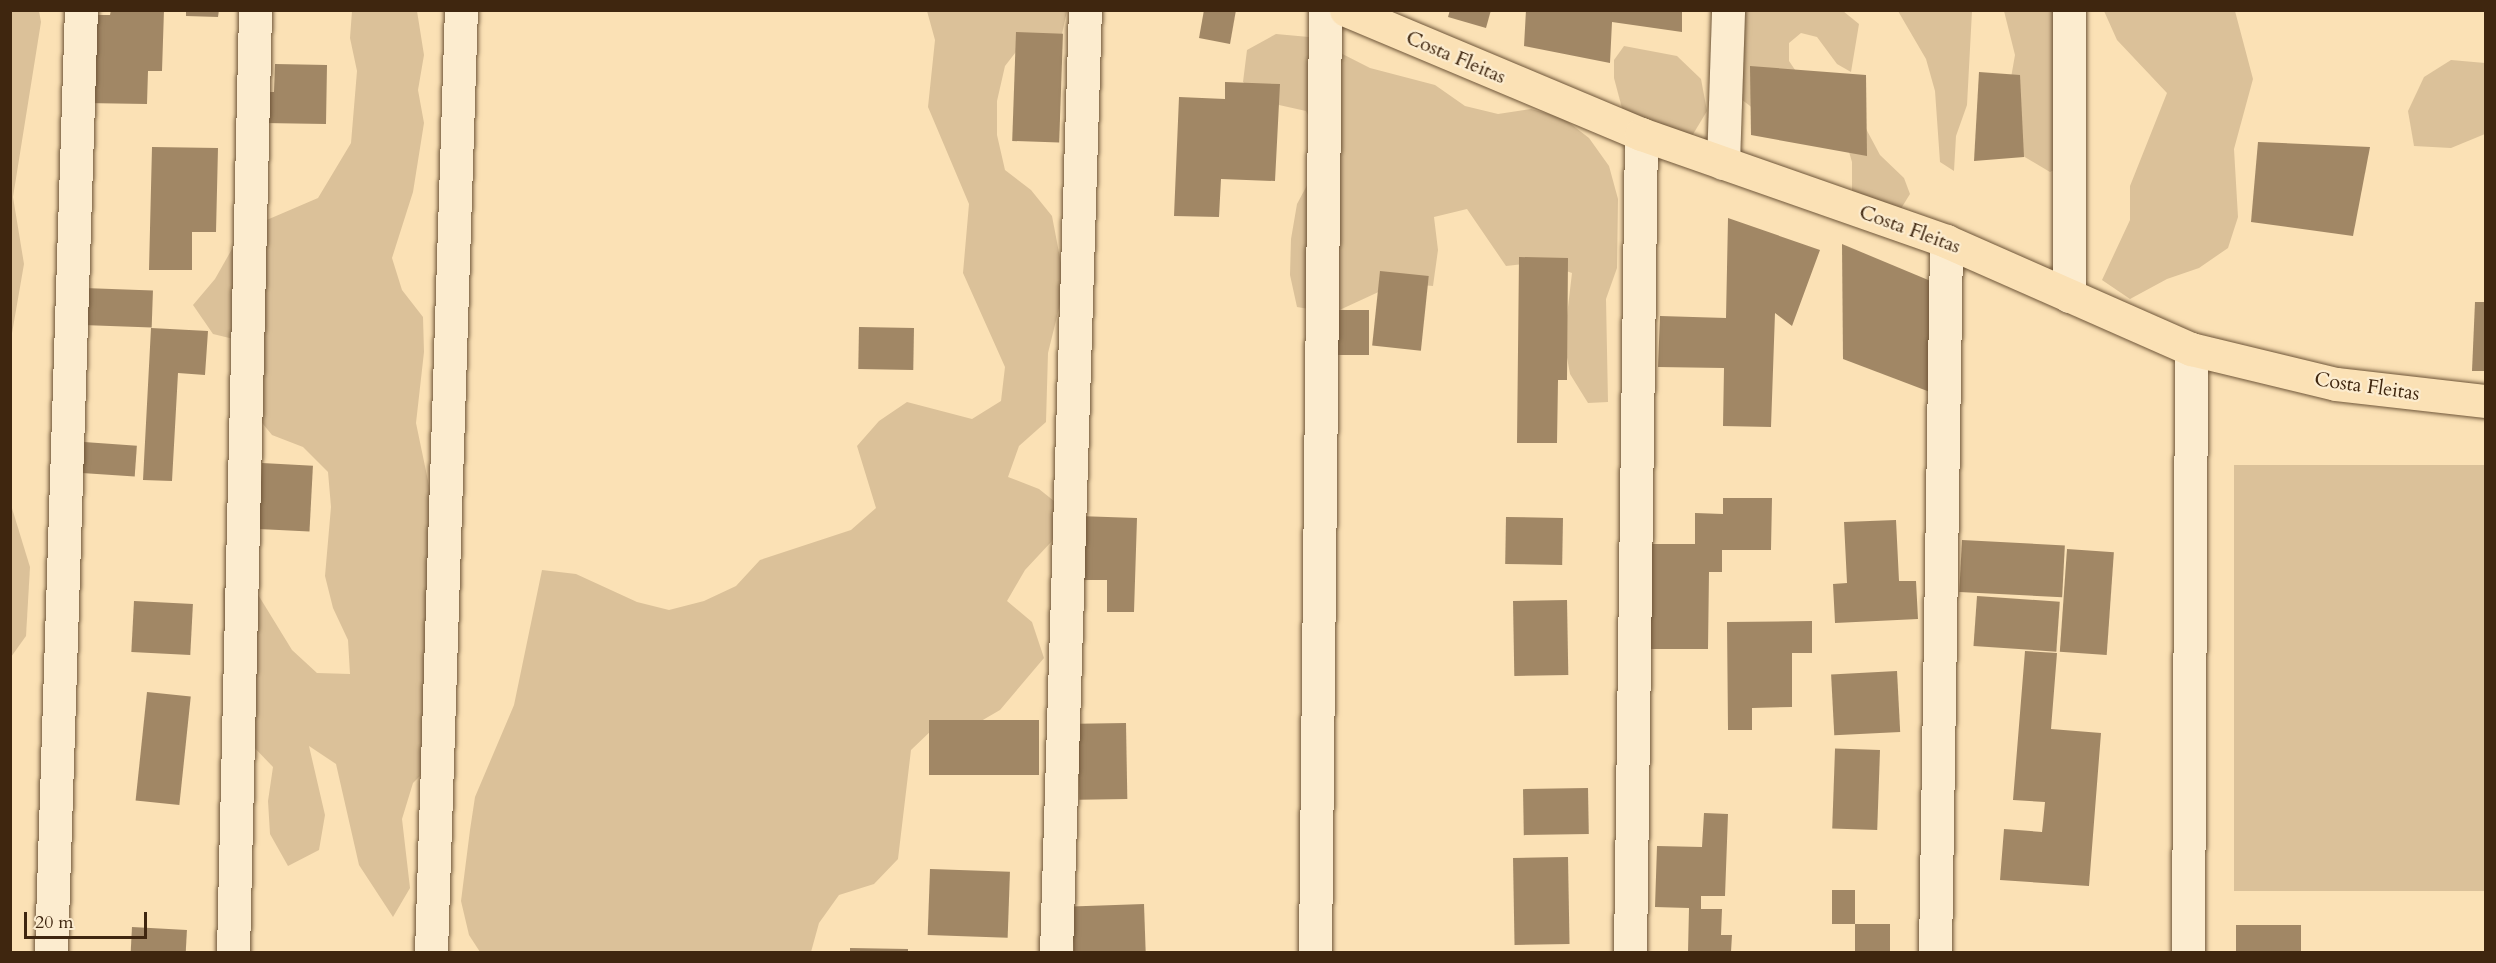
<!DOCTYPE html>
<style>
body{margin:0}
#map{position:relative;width:2496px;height:963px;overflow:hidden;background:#fbe1b5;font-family:Cardo,serif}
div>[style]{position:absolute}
.green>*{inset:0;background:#dbc199;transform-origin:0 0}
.building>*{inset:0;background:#a18765;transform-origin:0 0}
.roads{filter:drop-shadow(0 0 2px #6e5538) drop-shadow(0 0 2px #6e5538)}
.minor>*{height:33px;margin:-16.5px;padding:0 16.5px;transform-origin:16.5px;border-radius:16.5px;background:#fceccf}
.major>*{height:33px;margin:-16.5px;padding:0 16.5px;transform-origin:16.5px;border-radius:16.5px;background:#fbe1b5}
span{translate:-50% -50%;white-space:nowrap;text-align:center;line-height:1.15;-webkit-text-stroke:4.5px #fceccf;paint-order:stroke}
.street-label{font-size:20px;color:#3f260f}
.frame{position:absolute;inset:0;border:12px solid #3f260f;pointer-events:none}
.scale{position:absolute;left:24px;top:912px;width:123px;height:27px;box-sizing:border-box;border:3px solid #3f260f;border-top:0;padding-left:8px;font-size:18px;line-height:21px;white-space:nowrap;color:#3f260f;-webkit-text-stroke:4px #fceccf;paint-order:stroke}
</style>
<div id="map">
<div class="green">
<i style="clip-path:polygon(11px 10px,39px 11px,41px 22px,13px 197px,24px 264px,11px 339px)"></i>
<i style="clip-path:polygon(352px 11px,417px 11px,424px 55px,418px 90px,424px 123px,413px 192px,392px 258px,402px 290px,423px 317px,424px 352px,416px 423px,437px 524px,437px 759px,413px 783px,402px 819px,410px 888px,393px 917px,359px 865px,336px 764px,309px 746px,325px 815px,319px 850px,288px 866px,270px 834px,268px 801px,273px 767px,226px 718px,223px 589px,243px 562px,257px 593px,292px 650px,317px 673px,350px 674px,348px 640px,333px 608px,325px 576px,331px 507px,328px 472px,303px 447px,272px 435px,250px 408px,246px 342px,213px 334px,193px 305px,215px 279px,232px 249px,255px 225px,318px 198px,351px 143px,357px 71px,350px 38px)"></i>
<i style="clip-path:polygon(927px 11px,1067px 11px,1060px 43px,1026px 39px,1005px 66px,997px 101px,997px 135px,1005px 170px,1031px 190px,1052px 216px,1065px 284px,1048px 353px,1046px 422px,1019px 446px,1008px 477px,1039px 489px,1064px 509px,1052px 541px,1025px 570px,1007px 601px,1032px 622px,1044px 658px,1000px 710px,969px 728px,934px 728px,911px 750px,898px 859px,874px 884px,839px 895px,819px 923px,811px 952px,480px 952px,469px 935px,461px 901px,470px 830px,475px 797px,514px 705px,542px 570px,576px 574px,637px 602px,669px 610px,704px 601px,736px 586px,760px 560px,851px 530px,876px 508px,857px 446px,879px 421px,907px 402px,972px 419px,1001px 401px,1005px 367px,963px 273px,969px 204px,928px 107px,935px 40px)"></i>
<i style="clip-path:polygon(1743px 11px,1843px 11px,1859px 24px,1851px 72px,1837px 64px,1817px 37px,1801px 33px,1789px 43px,1789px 61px,1808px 89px,1856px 110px,1880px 155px,1904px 178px,1910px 194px,1897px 215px,1852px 196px,1852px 162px,1847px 145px,1754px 109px,1741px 99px)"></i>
<i style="clip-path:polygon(1898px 11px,1972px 11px,1967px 105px,1956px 136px,1954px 171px,1940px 162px,1935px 91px,1926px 59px)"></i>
<i style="clip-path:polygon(2004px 11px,2065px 11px,2064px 165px,2050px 172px,2023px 156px,2006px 106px,2015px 55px)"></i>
<i style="clip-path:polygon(2104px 11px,2235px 11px,2253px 79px,2234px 149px,2238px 217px,2228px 248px,2199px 268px,2167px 279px,2130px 299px,2102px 280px,2130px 220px,2130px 186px,2167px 93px,2117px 40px)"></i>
<i style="clip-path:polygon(1276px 34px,1309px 37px,1370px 68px,1435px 85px,1465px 106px,1498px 114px,1531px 109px,1563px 118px,1589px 138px,1609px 166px,1618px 199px,1617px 268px,1606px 299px,1608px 402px,1588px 403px,1570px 374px,1564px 341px,1572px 273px,1540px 262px,1506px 266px,1467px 209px,1434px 217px,1438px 250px,1433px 286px,1398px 283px,1333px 313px,1297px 307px,1290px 275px,1291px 239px,1297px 204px,1312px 176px,1322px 143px,1306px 111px,1270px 103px,1243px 82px,1247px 50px)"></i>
<i style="clip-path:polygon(1624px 46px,1677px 56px,1701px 79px,1707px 111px,1686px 146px,1627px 127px,1614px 78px,1614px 60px)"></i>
<i style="clip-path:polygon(2451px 60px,2485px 63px,2485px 134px,2451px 148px,2414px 146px,2408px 111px,2424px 77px)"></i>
<i style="left:2234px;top:465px;width:251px;height:426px"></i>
<i style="clip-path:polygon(11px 505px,30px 567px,26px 636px,11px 657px)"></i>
</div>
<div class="building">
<i style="clip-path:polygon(111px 10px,164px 10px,162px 71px,148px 71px,147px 104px,85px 103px,87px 15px,110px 15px)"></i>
<i style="clip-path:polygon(186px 10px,219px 10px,218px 17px,186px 16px)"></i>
<i style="clip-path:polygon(1204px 10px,1236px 10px,1230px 44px,1199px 38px)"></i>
<i style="clip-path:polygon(1450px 10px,1491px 10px,1486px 28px,1448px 17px)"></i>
<i style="clip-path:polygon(1526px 10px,1682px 10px,1682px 32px,1612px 22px,1610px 63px,1524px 46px)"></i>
<i style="left:1016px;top:32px;width:47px;height:109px;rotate:2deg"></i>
<i style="clip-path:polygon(275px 64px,327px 65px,326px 124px,264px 123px,265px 92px,274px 92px)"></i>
<i style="clip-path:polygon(1750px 66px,1866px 75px,1867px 156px,1751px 135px)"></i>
<i style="clip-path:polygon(1979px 72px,2020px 75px,2024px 157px,1974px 161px)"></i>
<i style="clip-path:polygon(1225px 82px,1280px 84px,1275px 181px,1221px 179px,1219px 217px,1174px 216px,1179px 97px,1225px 99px)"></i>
<i style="clip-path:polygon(2258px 142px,2370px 147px,2353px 236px,2251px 222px)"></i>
<i style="clip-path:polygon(152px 147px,218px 148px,216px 232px,192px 232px,192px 270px,149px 270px)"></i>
<i style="clip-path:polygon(1728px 218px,1820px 250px,1792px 326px,1775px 313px,1771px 427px,1723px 426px,1724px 368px,1658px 367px,1660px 316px,1726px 318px)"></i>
<i style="clip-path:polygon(1842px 244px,1933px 282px,1930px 392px,1843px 359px)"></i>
<i style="clip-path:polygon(1519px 257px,1568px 258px,1567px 380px,1558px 380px,1557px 443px,1517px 443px)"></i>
<i style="left:1380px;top:271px;width:49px;height:75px;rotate:6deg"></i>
<i style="left:84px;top:288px;width:69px;height:37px;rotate:2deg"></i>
<i style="clip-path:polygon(2475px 302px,2486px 302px,2486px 371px,2472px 371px)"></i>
<i style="left:1331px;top:310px;width:38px;height:45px"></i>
<i style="left:859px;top:327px;width:55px;height:42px;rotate:1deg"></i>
<i style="clip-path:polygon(151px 328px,208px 331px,205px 375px,178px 373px,172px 481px,143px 480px)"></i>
<i style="left:84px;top:442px;width:53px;height:31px;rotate:4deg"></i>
<i style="left:262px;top:463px;width:51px;height:66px;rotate:3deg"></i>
<i style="clip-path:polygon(1723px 498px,1772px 498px,1771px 550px,1722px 550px,1722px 572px,1709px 572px,1708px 649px,1648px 649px,1649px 544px,1695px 544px,1695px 513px,1723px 514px)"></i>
<i style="clip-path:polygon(1078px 516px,1137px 518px,1134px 612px,1107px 612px,1107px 580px,1076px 580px)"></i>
<i style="left:1506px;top:517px;width:57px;height:47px;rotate:1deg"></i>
<i style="clip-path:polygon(1896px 520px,1899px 581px,1916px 581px,1918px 619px,1835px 623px,1833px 584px,1847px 583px,1844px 522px)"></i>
<i style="left:1962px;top:540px;width:103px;height:52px;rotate:3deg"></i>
<i style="left:2067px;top:549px;width:47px;height:103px;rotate:4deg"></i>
<i style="left:1977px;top:596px;width:83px;height:50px;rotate:4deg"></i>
<i style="left:1567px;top:600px;width:75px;height:54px;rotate:89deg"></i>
<i style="left:134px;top:601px;width:59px;height:51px;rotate:3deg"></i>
<i style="clip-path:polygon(1812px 621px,1812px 653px,1792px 653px,1792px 707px,1752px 708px,1752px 730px,1728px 730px,1727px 622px)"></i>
<i style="clip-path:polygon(2025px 651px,2057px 653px,2051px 729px,2101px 733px,2089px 886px,2000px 880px,2004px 829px,2042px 832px,2043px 823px,2045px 802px,2013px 800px)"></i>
<i style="left:1897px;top:671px;width:61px;height:66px;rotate:87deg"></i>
<i style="left:147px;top:692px;width:44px;height:109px;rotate:6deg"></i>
<i style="left:929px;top:720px;width:110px;height:55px"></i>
<i style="left:1126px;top:723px;width:76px;height:48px;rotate:89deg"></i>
<i style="left:1880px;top:750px;width:80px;height:45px;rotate:92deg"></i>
<i style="left:1588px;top:788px;width:46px;height:65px;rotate:89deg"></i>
<i style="clip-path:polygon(1704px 813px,1728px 814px,1725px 896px,1701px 896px,1701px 909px,1722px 909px,1721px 935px,1732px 935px,1731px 952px,1688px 952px,1689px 908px,1655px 907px,1657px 846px,1702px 847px)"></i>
<i style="left:1568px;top:857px;width:87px;height:55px;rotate:89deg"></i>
<i style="left:930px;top:869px;width:80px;height:66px;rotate:2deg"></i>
<i style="left:1832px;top:890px;width:23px;height:34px"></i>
<i style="left:1144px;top:904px;width:48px;height:72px;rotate:88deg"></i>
<i style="left:1855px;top:924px;width:35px;height:28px"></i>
<i style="left:2236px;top:925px;width:65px;height:27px"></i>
<i style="left:132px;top:927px;width:55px;height:25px;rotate:3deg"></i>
<i style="clip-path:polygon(850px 948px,908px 949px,908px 952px,850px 952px)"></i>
</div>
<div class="roads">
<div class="minor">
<i style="left:2069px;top:10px;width:286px;rotate:90deg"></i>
<i style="left:1723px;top:163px;width:153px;rotate:-88.1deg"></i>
<i style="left:51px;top:952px;width:942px;rotate:-88.18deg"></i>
<i style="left:233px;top:952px;width:942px;rotate:-88.66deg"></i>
<i style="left:431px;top:952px;width:942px;rotate:-88.18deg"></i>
<i style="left:1056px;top:952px;width:942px;rotate:-88.24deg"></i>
<i style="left:1315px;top:952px;width:942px;rotate:-89.39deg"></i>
<i style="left:1630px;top:952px;width:818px;rotate:-89.23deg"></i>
<i style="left:1935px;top:952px;width:711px;rotate:-89.11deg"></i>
<i style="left:2188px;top:952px;width:603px;rotate:-89.71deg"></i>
</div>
<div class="major">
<i style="left:1346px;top:10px;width:320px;rotate:22.8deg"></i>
<i style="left:1641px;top:134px;width:323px;rotate:19.3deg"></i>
<i style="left:1946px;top:241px;width:268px;rotate:23.8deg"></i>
<i style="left:2191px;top:349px;width:149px;rotate:13.6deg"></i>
<i style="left:2336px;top:384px;width:151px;rotate:6.5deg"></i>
</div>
</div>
<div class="street-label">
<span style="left:1456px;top:57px;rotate:23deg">Costa Fleitas</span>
<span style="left:1910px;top:229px;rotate:20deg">Costa Fleitas</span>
<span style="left:2367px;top:386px;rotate:8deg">Costa Fleitas</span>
</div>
<div class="frame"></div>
<div class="scale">20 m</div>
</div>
